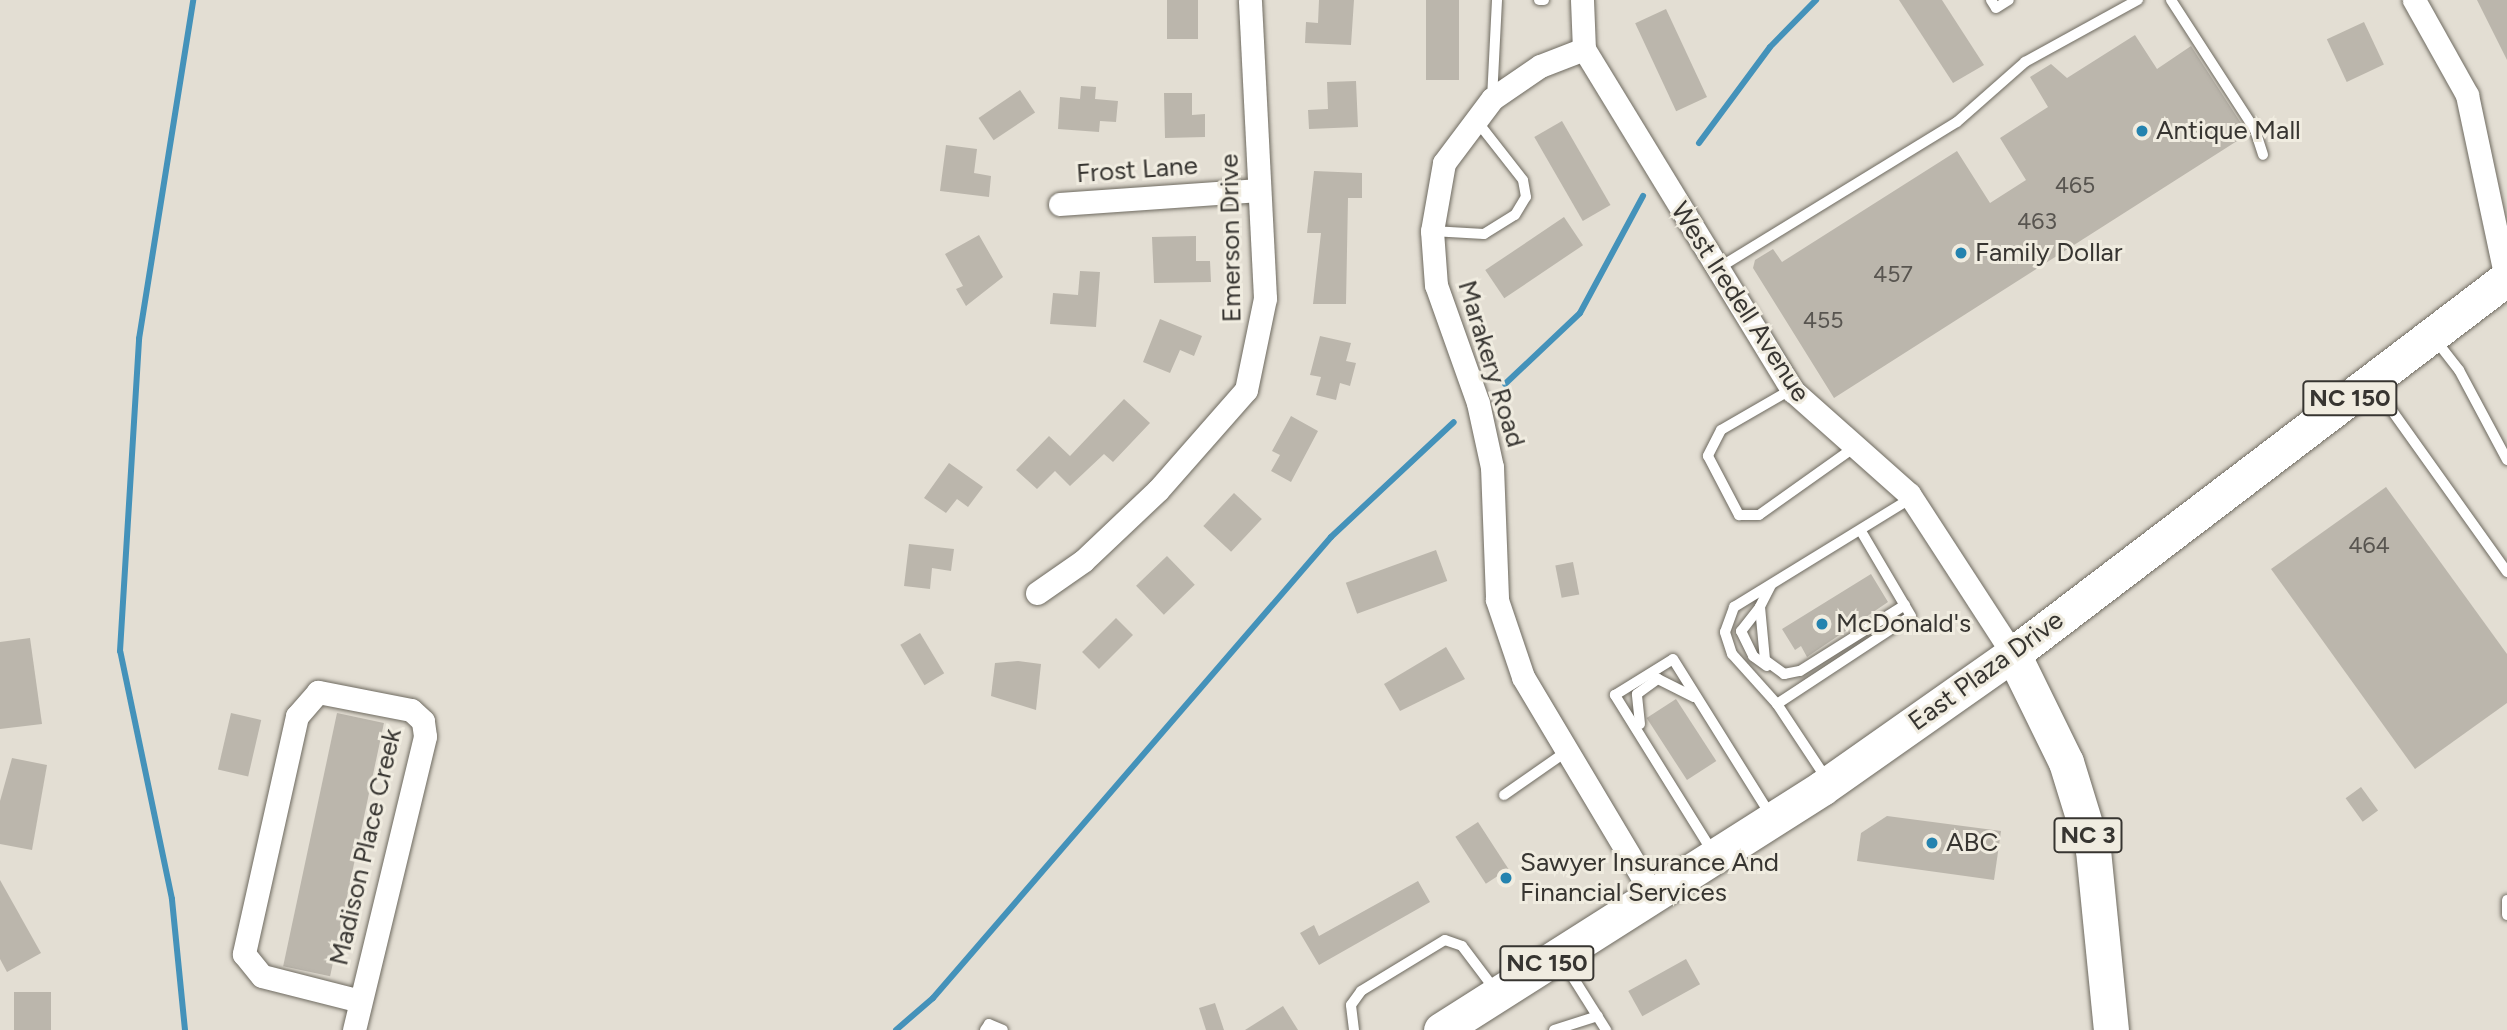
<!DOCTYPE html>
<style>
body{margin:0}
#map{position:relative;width:2507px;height:1030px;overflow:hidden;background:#e3ded3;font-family:Figtree,sans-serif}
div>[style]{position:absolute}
.stream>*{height:6px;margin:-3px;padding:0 3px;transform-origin:3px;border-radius:3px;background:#4492ba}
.building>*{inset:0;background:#bbb6ac;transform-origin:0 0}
.roads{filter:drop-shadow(0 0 2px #6e6a60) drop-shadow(0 0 2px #6e6a60)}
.service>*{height:10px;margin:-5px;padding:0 5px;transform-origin:5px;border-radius:5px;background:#fff}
.minor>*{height:23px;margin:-11.5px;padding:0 11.5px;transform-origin:11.5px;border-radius:11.5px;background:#fff}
.primary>*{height:35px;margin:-17.5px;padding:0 17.5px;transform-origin:17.5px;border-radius:17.5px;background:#fff}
.dots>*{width:19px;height:19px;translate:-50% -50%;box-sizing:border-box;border:4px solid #f0ece0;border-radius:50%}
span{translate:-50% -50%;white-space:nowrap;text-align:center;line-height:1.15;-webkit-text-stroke:6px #f0ece0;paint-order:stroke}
.number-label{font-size:23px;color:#585550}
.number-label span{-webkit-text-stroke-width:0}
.shield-label span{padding:2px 5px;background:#f0ece0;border:2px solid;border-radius:5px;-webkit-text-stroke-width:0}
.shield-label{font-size:24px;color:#373531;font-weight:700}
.poi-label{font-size:26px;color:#373531}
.left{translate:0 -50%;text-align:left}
.street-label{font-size:26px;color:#373531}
</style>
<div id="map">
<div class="stream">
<i style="left:1699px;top:143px;width:119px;rotate:-53.5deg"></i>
<i style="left:1770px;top:47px;width:66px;rotate:-45.6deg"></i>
<i style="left:1505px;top:384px;width:103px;rotate:-43.4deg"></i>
<i style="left:1580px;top:313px;width:133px;rotate:-61.7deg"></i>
<i style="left:185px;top:1030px;width:132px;rotate:-95.7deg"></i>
<i style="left:172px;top:899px;width:253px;rotate:-101.8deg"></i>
<i style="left:120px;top:651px;width:313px;rotate:-86.5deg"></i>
<i style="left:139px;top:339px;width:343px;rotate:-80.9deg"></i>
<i style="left:896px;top:1030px;width:49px;rotate:-40.9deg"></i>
<i style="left:933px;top:998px;width:609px;rotate:-49.19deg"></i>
<i style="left:1331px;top:537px;width:168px;rotate:-43.1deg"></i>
</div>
<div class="building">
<i style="left:1167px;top:0;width:31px;height:39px"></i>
<i style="clip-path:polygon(1319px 0,1354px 0,1351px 45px,1305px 43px,1306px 22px,1318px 23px)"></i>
<i style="left:1426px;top:0;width:33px;height:80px"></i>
<i style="clip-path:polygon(1899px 0,1942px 0,1984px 65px,1953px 83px)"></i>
<i style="clip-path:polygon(2477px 0,2507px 0,2507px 60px)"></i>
<i style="left:1666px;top:9px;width:97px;height:34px;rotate:65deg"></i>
<i style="left:2364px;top:22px;width:47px;height:41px;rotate:65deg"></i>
<i style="clip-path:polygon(2135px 35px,2157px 69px,2191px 46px,2248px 134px,1834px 398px,1753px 268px,1755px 260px,1773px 249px,1782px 262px,1957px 151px,1990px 203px,2026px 180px,2000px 138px,2048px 107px,2030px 77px,2051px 64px,2067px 78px)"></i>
<i style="clip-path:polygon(1356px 81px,1358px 127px,1309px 129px,1308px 110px,1328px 109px,1327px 82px)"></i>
<i style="clip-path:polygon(1081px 86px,1096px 87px,1095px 99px,1118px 101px,1116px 122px,1100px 121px,1099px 132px,1058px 129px,1060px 97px,1080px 99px)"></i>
<i style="left:1020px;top:90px;width:27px;height:50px;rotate:56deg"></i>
<i style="clip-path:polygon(1164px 93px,1192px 93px,1192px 115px,1205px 114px,1205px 137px,1165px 138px)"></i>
<i style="left:1562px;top:121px;width:97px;height:32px;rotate:60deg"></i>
<i style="clip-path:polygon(946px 145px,977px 149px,974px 173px,991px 176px,989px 197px,940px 191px)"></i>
<i style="clip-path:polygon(1314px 171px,1362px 173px,1362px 198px,1348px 198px,1346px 304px,1313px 304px,1321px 233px,1307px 233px)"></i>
<i style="left:1564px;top:217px;width:34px;height:95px;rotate:56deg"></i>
<i style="clip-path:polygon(979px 235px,1003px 277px,966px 306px,956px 289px,963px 286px,945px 254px)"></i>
<i style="clip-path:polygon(1196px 236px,1196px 261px,1210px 261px,1211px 282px,1154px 283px,1152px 237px)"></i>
<i style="clip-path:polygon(1080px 271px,1100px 272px,1096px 327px,1050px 324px,1053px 293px,1078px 295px)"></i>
<i style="clip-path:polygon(1160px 319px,1202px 336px,1194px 356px,1180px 350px,1170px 373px,1143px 362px)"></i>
<i style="clip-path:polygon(1320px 336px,1351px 343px,1346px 361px,1356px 363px,1350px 386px,1340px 383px,1336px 400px,1316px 395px,1321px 377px,1310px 375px)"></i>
<i style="clip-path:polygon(1124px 399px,1150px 423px,1113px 462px,1104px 454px,1070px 486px,1055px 471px,1037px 489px,1016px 470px,1049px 436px,1070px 456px)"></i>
<i style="clip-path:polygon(1291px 416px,1318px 431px,1291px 482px,1271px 471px,1280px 455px,1272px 451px)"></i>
<i style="clip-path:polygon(949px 463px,983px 487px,968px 507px,957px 499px,946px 513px,924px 498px)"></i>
<i style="clip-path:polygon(2386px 487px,2507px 654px,2507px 703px,2415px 769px,2271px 569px)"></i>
<i style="left:1234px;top:493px;width:38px;height:45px;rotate:43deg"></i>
<i style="clip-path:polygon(909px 544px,954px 549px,951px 571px,932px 568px,930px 589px,904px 586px)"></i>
<i style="left:1436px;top:550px;width:33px;height:96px;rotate:70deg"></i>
<i style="left:1167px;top:556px;width:40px;height:43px;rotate:46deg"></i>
<i style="left:1573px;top:562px;width:33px;height:18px;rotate:79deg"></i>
<i style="clip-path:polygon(1871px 574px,1888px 602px,1807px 657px,1801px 646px,1795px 650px,1782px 629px)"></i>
<i style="left:1116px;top:618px;width:24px;height:48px;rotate:45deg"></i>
<i style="left:920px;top:633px;width:47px;height:23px;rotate:59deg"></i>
<i style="clip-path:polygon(30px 638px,42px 724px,0 729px,0 642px)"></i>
<i style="clip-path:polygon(1446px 647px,1465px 679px,1400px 711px,1384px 684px)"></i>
<i style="clip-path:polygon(1018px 661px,1041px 664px,1036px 710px,991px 696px,995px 663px)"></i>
<i style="left:1676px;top:699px;width:74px;height:35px;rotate:57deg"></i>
<i style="left:231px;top:713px;width:31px;height:58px;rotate:13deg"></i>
<i style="left:337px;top:713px;width:48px;height:259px;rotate:12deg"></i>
<i style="clip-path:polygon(12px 758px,47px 765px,32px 850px,0 844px,0 801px)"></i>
<i style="left:2361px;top:787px;width:29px;height:19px;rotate:54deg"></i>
<i style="clip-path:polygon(1887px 816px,2001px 831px,1994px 880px,1857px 861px,1861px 833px)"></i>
<i style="left:1478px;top:822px;width:56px;height:27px;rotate:57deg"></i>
<i style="clip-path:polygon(0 880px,41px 953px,7px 972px,0 959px)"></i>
<i style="clip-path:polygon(1418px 881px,1430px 902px,1319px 965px,1300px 933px,1314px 925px,1319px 936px)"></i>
<i style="left:1686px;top:959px;width:29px;height:66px;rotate:61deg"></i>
<i style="left:14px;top:992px;width:37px;height:38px"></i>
<i style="clip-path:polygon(1215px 1003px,1224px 1030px,1206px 1030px,1199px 1008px)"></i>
<i style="clip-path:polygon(1283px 1006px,1298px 1030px,1245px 1030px)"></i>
</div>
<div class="roads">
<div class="service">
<i style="left:1539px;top:0;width:5px"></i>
<i style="left:1991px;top:0;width:9px;rotate:58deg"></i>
<i style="left:1996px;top:8px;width:15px;rotate:-32deg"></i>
<i style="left:2171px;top:0;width:155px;rotate:57.1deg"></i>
<i style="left:2255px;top:130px;width:26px;rotate:72deg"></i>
<i style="left:1492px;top:99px;width:99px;rotate:-87.1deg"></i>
<i style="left:1432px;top:231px;width:52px;rotate:3.3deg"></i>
<i style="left:1484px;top:234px;width:36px;rotate:-32deg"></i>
<i style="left:1515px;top:215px;width:21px;rotate:-59deg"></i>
<i style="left:1526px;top:197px;width:17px;rotate:-100deg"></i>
<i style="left:1523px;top:180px;width:76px;rotate:-128.1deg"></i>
<i style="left:1717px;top:269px;width:281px;rotate:-31.5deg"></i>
<i style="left:1957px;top:122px;width:91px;rotate:-41.4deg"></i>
<i style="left:2025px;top:62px;width:129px;rotate:-28.8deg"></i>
<i style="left:2434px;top:338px;width:41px;rotate:52deg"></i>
<i style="left:2459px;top:370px;width:102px;rotate:61.9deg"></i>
<i style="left:2373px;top:384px;width:231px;rotate:54.5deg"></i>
<i style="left:1792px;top:389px;width:82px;rotate:150deg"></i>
<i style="left:1721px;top:430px;width:29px;rotate:117deg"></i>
<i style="left:1708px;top:456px;width:67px;rotate:62.3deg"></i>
<i style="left:1739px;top:515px;width:20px"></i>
<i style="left:1759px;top:515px;width:119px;rotate:-35.4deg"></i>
<i style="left:1771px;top:585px;width:25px;rotate:117deg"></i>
<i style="left:1760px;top:607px;width:53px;rotate:84.6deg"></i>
<i style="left:1765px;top:660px;width:24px;rotate:36deg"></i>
<i style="left:1784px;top:674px;width:16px;rotate:-11deg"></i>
<i style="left:1800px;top:671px;width:124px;rotate:-32.2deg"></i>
<i style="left:1760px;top:607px;width:31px;rotate:128deg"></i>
<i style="left:1741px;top:631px;width:28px;rotate:64deg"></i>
<i style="left:1753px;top:656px;width:17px;rotate:36deg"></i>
<i style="left:1777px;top:704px;width:160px;rotate:-33.3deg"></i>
<i style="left:1911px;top:616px;width:99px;rotate:-120.5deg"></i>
<i style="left:1640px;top:724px;width:30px;rotate:-96deg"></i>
<i style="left:1637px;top:694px;width:26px;rotate:-36deg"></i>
<i style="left:1658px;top:679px;width:40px;rotate:26.6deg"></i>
<i style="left:1826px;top:778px;width:89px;rotate:-123.5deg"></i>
<i style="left:1777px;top:704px;width:67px;rotate:-132deg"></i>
<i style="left:1732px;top:654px;width:23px;rotate:-108deg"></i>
<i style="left:1725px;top:632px;width:27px;rotate:-70deg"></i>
<i style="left:1734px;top:607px;width:208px;rotate:-31.6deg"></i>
<i style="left:1504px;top:795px;width:77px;rotate:-34.9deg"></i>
<i style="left:1712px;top:851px;width:184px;rotate:-121.9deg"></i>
<i style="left:1615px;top:695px;width:68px;rotate:-31.8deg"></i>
<i style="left:1673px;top:659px;width:185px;rotate:58deg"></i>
<i style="left:2507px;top:900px;width:15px;rotate:90deg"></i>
<i style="left:1562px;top:960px;width:83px;rotate:57.8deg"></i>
<i style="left:985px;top:1030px;width:7px;rotate:-56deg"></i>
<i style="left:989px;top:1024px;width:15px;rotate:23deg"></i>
<i style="left:1354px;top:1030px;width:25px;rotate:-97deg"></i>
<i style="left:1351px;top:1005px;width:17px;rotate:-54deg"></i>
<i style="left:1361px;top:991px;width:98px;rotate:-31.3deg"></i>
<i style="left:1445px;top:940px;width:18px;rotate:19deg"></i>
<i style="left:1462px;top:946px;width:56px;rotate:52.9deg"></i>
<i style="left:1554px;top:1030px;width:46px;rotate:-17.7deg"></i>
</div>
<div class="minor">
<i style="left:1582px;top:0;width:49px;rotate:87.7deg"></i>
<i style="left:1584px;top:49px;width:401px;rotate:58.6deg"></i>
<i style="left:1793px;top:391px;width:155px;rotate:41.6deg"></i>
<i style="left:1909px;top:494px;width:191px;rotate:57deg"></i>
<i style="left:2414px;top:0;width:109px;rotate:60.8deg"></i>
<i style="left:2467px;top:95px;width:188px;rotate:78deg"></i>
<i style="left:1584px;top:49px;width:47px;rotate:158.9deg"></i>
<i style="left:1540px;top:66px;width:58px;rotate:145.5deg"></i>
<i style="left:1492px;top:99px;width:80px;rotate:126.9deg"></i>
<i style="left:1444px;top:163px;width:69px;rotate:100deg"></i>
<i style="left:1432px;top:231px;width:54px;rotate:85.8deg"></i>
<i style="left:1436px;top:285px;width:125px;rotate:70.4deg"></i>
<i style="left:1478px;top:403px;width:66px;rotate:77.7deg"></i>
<i style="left:1492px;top:467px;width:133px;rotate:87.8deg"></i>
<i style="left:1497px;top:600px;width:81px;rotate:71.3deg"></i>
<i style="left:1523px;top:677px;width:254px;rotate:59.2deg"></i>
<i style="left:1060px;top:204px;width:199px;rotate:-4deg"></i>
<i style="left:1037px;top:593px;width:56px;rotate:-34.8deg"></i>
<i style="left:1083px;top:561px;width:103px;rotate:-43.4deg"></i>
<i style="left:1158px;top:490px;width:133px;rotate:-48.7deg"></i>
<i style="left:1246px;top:390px;width:94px;rotate:-78.3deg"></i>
<i style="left:1265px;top:298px;width:298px;rotate:-92.9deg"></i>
<i style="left:354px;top:1030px;width:302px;rotate:-76.4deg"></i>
<i style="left:425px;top:736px;width:15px;rotate:-98deg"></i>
<i style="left:423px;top:721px;width:16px;rotate:-137deg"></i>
<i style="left:411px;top:710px;width:95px;rotate:-169deg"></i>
<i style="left:318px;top:692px;width:32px;rotate:131deg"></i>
<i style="left:297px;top:716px;width:244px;rotate:102.6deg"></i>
<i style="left:244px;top:954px;width:28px;rotate:51deg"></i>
<i style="left:262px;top:976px;width:101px;rotate:14.3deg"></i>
</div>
<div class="primary">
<i style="left:2013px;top:654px;width:120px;rotate:63.9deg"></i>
<i style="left:2066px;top:762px;width:92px;rotate:72.9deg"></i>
<i style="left:2093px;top:850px;width:181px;rotate:84.3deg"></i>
<i style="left:1441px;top:1030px;width:451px;rotate:-32.4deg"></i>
<i style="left:1822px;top:788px;width:233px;rotate:-35.1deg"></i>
<i style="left:2013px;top:654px;width:621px;rotate:-37.28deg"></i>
</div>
</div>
<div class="dots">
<i style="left:2142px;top:131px;background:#2483af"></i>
<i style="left:1961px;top:253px;background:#2483af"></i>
<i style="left:1822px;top:624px;background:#2483af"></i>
<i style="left:1932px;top:843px;background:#2483af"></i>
<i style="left:1506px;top:878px;background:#2483af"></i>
</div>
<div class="number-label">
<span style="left:2075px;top:185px">465</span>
<span style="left:2037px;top:221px">463</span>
<span style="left:1893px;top:274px">457</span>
<span style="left:1823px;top:320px">455</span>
<span style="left:2369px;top:545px">464</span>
</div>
<div class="shield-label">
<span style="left:2350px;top:398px">NC 150</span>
<span style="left:2088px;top:835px">NC 3</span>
<span style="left:1547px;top:963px">NC 150</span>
</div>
<div class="poi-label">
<span class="left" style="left:2156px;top:131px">Antique Mall</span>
<span class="left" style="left:1975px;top:253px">Family Dollar</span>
<span class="left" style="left:1836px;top:624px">McDonald's</span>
<span class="left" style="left:1946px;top:843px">ABC</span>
<span class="left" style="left:1520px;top:878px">Sawyer Insurance And<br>Financial Services</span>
</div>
<div class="street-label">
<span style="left:1137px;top:170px;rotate:-4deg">Frost Lane</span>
<span style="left:1231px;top:238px;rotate:-91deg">Emerson Drive</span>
<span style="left:1740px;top:302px;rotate:57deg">West Iredell Avenue</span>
<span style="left:1491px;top:364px;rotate:73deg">Marakery Road</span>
<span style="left:1986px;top:671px;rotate:-36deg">East Plaza Drive</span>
<span style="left:366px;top:847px;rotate:-77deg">Madison Place Creek</span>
</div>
</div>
